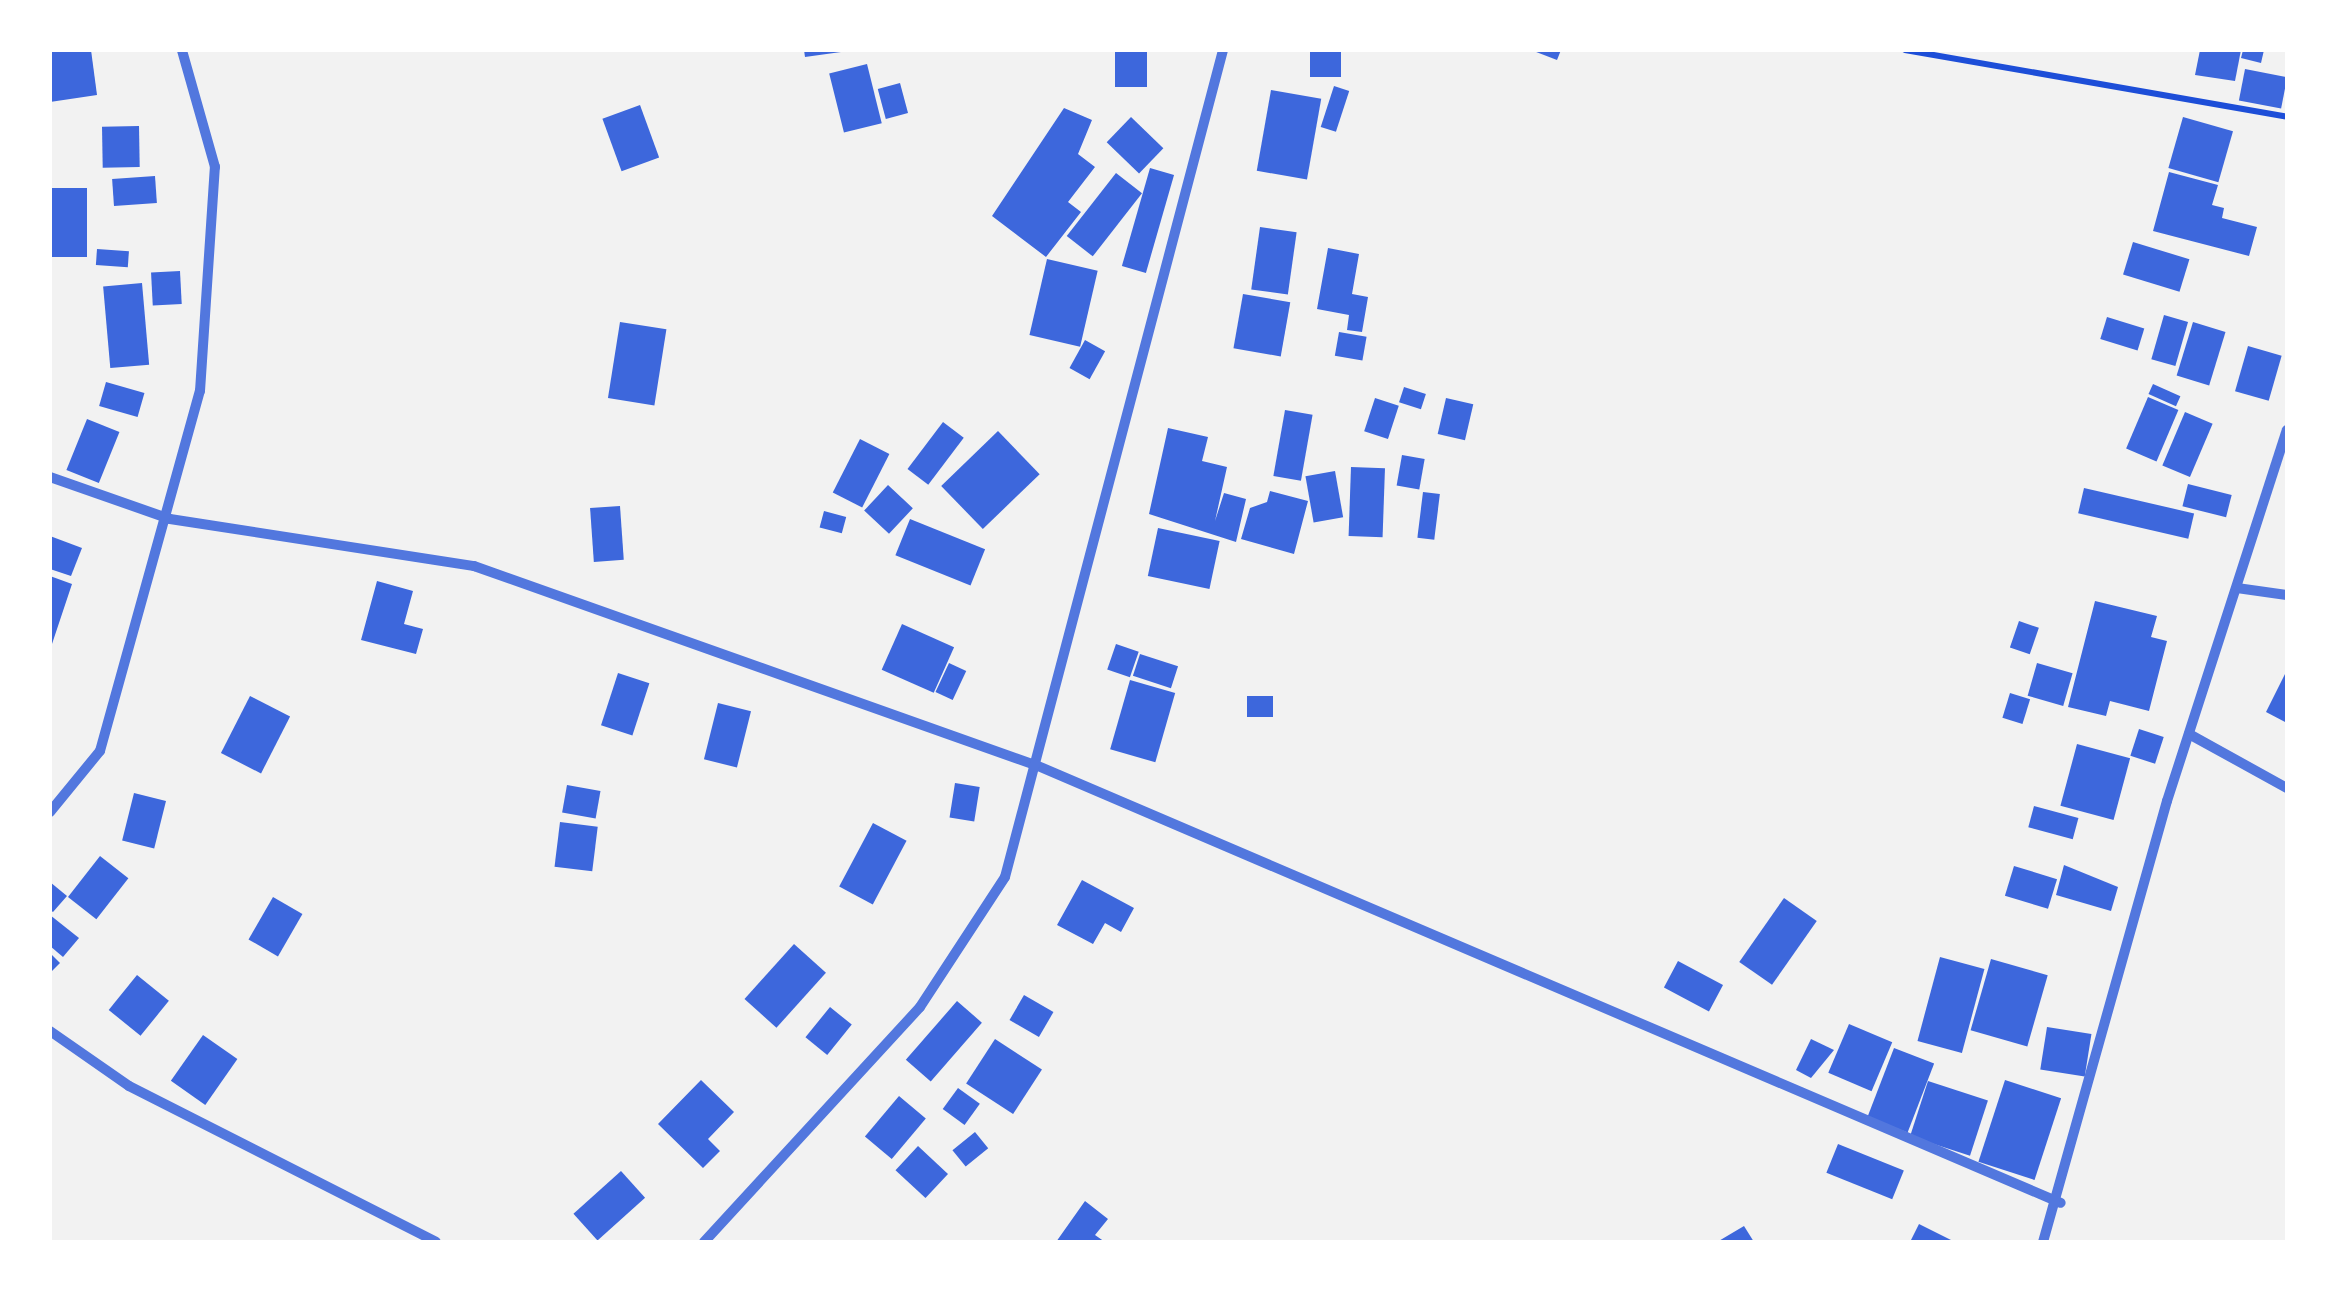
<!DOCTYPE html>
<style>
body{margin:0}
#map{position:relative;width:2337px;height:1292px;overflow:hidden;background:#f2f2f2;font-family:"Space Grotesk",sans-serif}
div>[style]{position:absolute}
.building>*{inset:0;background:#3d67dc;transform-origin:0 0}
.path>*{height:6px;margin:-3px;padding:0 3px;transform-origin:3px;border-radius:3px;background:#1d4ed8}
.minor>*{height:10px;margin:-5px;padding:0 5px;transform-origin:5px;border-radius:5px;background:#5277de}
span{translate:-50% -50%;white-space:nowrap;text-align:center;line-height:1.15;-webkit-text-stroke:10px #fff;paint-order:stroke}
.frame{position:absolute;inset:0;border:52px solid #fff;pointer-events:none}
</style>
<div id="map">
<div class="building">
<i style="clip-path:polygon(50px 50px,91px 50px,97px 95px,50px 102px)"></i>
<i style="clip-path:polygon(804px 50px,841px 50px,841px 52px,805px 57px)"></i>
<i style="left:1115px;top:50px;width:32px;height:37px"></i>
<i style="left:1310px;top:50px;width:31px;height:27px"></i>
<i style="clip-path:polygon(1531px 50px,1561px 50px,1557px 60px)"></i>
<i style="clip-path:polygon(2200px 50px,2241px 50px,2235px 81px,2195px 75px)"></i>
<i style="clip-path:polygon(2243px 50px,2264px 50px,2261px 63px,2241px 58px)"></i>
<i style="left:867px;top:64px;width:61px;height:39px;rotate:76deg"></i>
<i style="left:2245px;top:69px;width:43px;height:32px;rotate:11deg"></i>
<i style="left:900px;top:83px;width:31px;height:23px;rotate:75deg"></i>
<i style="left:1334px;top:86px;width:16px;height:43px;rotate:18deg"></i>
<i style="left:1271px;top:90px;width:51px;height:82px;rotate:10deg"></i>
<i style="left:640px;top:105px;width:56px;height:40px;rotate:70deg"></i>
<i style="clip-path:polygon(1064px 108px,1092px 120px,1078px 154px,1095px 167px,1068px 202px,1081px 212px,1046px 257px,992px 216px)"></i>
<i style="left:1131px;top:117px;width:45px;height:35px;rotate:44deg"></i>
<i style="left:2183px;top:117px;width:52px;height:53px;rotate:16deg"></i>
<i style="left:139px;top:126px;width:41px;height:37px;rotate:89deg"></i>
<i style="left:1150px;top:168px;width:25px;height:102px;rotate:16deg"></i>
<i style="clip-path:polygon(2169px 172px,2218px 185px,2212px 205px,2224px 208px,2222px 218px,2257px 227px,2249px 256px,2153px 231px)"></i>
<i style="left:1116px;top:173px;width:33px;height:80px;rotate:38deg"></i>
<i style="left:155px;top:176px;width:27px;height:43px;rotate:86deg"></i>
<i style="left:50px;top:188px;width:37px;height:69px"></i>
<i style="left:1260px;top:227px;width:37px;height:63px;rotate:8deg"></i>
<i style="left:2133px;top:242px;width:59px;height:34px;rotate:17deg"></i>
<i style="clip-path:polygon(1328px 248px,1359px 254px,1352px 294px,1368px 297px,1362px 332px,1347px 330px,1349px 315px,1317px 309px)"></i>
<i style="left:97px;top:249px;width:32px;height:16px;rotate:4deg"></i>
<i style="left:1047px;top:259px;width:52px;height:78px;rotate:13deg"></i>
<i style="left:180px;top:271px;width:33px;height:29px;rotate:87deg"></i>
<i style="left:142px;top:283px;width:82px;height:39px;rotate:85deg"></i>
<i style="left:1243px;top:294px;width:48px;height:55px;rotate:10deg"></i>
<i style="left:2164px;top:315px;width:25px;height:46px;rotate:16deg"></i>
<i style="left:2107px;top:317px;width:39px;height:23px;rotate:17deg"></i>
<i style="left:620px;top:322px;width:47px;height:77px;rotate:9deg"></i>
<i style="left:2193px;top:322px;width:34px;height:56px;rotate:17deg"></i>
<i style="left:1339px;top:332px;width:28px;height:24px;rotate:10deg"></i>
<i style="left:1085px;top:340px;width:23px;height:32px;rotate:29deg"></i>
<i style="left:2248px;top:346px;width:35px;height:47px;rotate:16deg"></i>
<i style="left:106px;top:382px;width:40px;height:25px;rotate:16deg"></i>
<i style="left:2153px;top:384px;width:30px;height:11px;rotate:24deg"></i>
<i style="left:1404px;top:387px;width:23px;height:16px;rotate:18deg"></i>
<i style="left:2148px;top:397px;width:33px;height:56px;rotate:23deg"></i>
<i style="left:1375px;top:398px;width:25px;height:35px;rotate:18deg"></i>
<i style="left:1446px;top:398px;width:28px;height:37px;rotate:13deg"></i>
<i style="left:1285px;top:410px;width:28px;height:67px;rotate:10deg"></i>
<i style="left:2185px;top:412px;width:30px;height:58px;rotate:23deg"></i>
<i style="left:87px;top:419px;width:35px;height:55px;rotate:22deg"></i>
<i style="left:943px;top:422px;width:26px;height:59px;rotate:37deg"></i>
<i style="clip-path:polygon(1168px 428px,1208px 437px,1202px 461px,1227px 467px,1215px 521px,1224px 493px,1246px 499px,1236px 542px,1149px 514px)"></i>
<i style="left:998px;top:431px;width:60px;height:79px;rotate:46deg"></i>
<i style="left:860px;top:439px;width:33px;height:60px;rotate:27deg"></i>
<i style="left:1402px;top:455px;width:23px;height:31px;rotate:10deg"></i>
<i style="left:1351px;top:467px;width:34px;height:69px;rotate:2deg"></i>
<i style="left:1335px;top:471px;width:47px;height:30px;rotate:80deg"></i>
<i style="left:2188px;top:484px;width:45px;height:23px;rotate:14deg"></i>
<i style="left:888px;top:485px;width:34px;height:35px;rotate:43deg"></i>
<i style="left:2084px;top:488px;width:113px;height:26px;rotate:13deg"></i>
<i style="clip-path:polygon(1270px 491px,1308px 501px,1294px 554px,1241px 539px,1250px 508px,1267px 502px)"></i>
<i style="left:1423px;top:492px;width:17px;height:46px;rotate:7deg"></i>
<i style="left:620px;top:506px;width:54px;height:30px;rotate:86deg"></i>
<i style="left:824px;top:511px;width:23px;height:17px;rotate:15deg"></i>
<i style="left:910px;top:519px;width:81px;height:39px;rotate:22deg"></i>
<i style="left:1158px;top:528px;width:63px;height:49px;rotate:12deg"></i>
<i style="clip-path:polygon(50px 536px,82px 548px,71px 576px,50px 569px)"></i>
<i style="clip-path:polygon(50px 576px,72px 584px,51px 647px,50px 646px)"></i>
<i style="clip-path:polygon(377px 581px,413px 591px,404px 624px,423px 629px,416px 654px,361px 640px)"></i>
<i style="clip-path:polygon(2095px 601px,2157px 616px,2151px 637px,2167px 641px,2149px 711px,2110px 701px,2106px 716px,2068px 707px)"></i>
<i style="left:2019px;top:621px;width:21px;height:28px;rotate:19deg"></i>
<i style="left:902px;top:624px;width:57px;height:50px;rotate:24deg"></i>
<i style="left:1116px;top:644px;width:24px;height:27px;rotate:19deg"></i>
<i style="left:1140px;top:654px;width:40px;height:23px;rotate:18deg"></i>
<i style="left:949px;top:663px;width:19px;height:32px;rotate:25deg"></i>
<i style="left:2037px;top:663px;width:37px;height:34px;rotate:16deg"></i>
<i style="clip-path:polygon(2287px 670px,2287px 723px,2266px 712px)"></i>
<i style="left:618px;top:673px;width:33px;height:55px;rotate:18deg"></i>
<i style="left:1130px;top:680px;width:47px;height:72px;rotate:16deg"></i>
<i style="left:2010px;top:693px;width:21px;height:26px;rotate:17deg"></i>
<i style="left:250px;top:696px;width:45px;height:64px;rotate:27deg"></i>
<i style="left:1273px;top:696px;width:21px;height:26px;rotate:90deg"></i>
<i style="left:718px;top:703px;width:34px;height:58px;rotate:14deg"></i>
<i style="left:2139px;top:729px;width:26px;height:28px;rotate:18deg"></i>
<i style="left:2077px;top:744px;width:55px;height:64px;rotate:15deg"></i>
<i style="left:955px;top:783px;width:25px;height:35px;rotate:9deg"></i>
<i style="left:567px;top:785px;width:34px;height:28px;rotate:10deg"></i>
<i style="left:134px;top:793px;width:33px;height:49px;rotate:14deg"></i>
<i style="left:2034px;top:806px;width:46px;height:22px;rotate:15deg"></i>
<i style="left:560px;top:822px;width:38px;height:45px;rotate:7deg"></i>
<i style="left:873px;top:823px;width:38px;height:72px;rotate:28deg"></i>
<i style="left:100px;top:856px;width:36px;height:52px;rotate:38deg"></i>
<i style="clip-path:polygon(2064px 865px,2118px 887px,2111px 911px,2056px 895px)"></i>
<i style="left:2014px;top:866px;width:45px;height:31px;rotate:17deg"></i>
<i style="clip-path:polygon(1082px 880px,1134px 908px,1121px 932px,1105px 923px,1093px 944px,1057px 925px)"></i>
<i style="clip-path:polygon(50px 882px,67px 896px,53px 912px,50px 910px)"></i>
<i style="left:273px;top:897px;width:34px;height:49px;rotate:30deg"></i>
<i style="left:1784px;top:898px;width:40px;height:78px;rotate:35deg"></i>
<i style="clip-path:polygon(50px 915px,79px 938px,63px 957px,50px 946px)"></i>
<i style="left:794px;top:944px;width:43px;height:74px;rotate:42deg"></i>
<i style="clip-path:polygon(50px 953px,60px 963px,50px 973px)"></i>
<i style="left:1940px;top:957px;width:46px;height:87px;rotate:15deg"></i>
<i style="left:1991px;top:959px;width:59px;height:74px;rotate:16deg"></i>
<i style="left:1678px;top:961px;width:51px;height:30px;rotate:28deg"></i>
<i style="left:137px;top:975px;width:41px;height:45px;rotate:39deg"></i>
<i style="left:1024px;top:995px;width:34px;height:29px;rotate:30deg"></i>
<i style="left:957px;top:1001px;width:33px;height:78px;rotate:41deg"></i>
<i style="left:830px;top:1007px;width:28px;height:39px;rotate:39deg"></i>
<i style="left:1849px;top:1024px;width:47px;height:53px;rotate:23deg"></i>
<i style="left:2047px;top:1027px;width:45px;height:43px;rotate:9deg"></i>
<i style="left:203px;top:1035px;width:42px;height:56px;rotate:35deg"></i>
<i style="left:995px;top:1039px;width:56px;height:53px;rotate:33deg"></i>
<i style="clip-path:polygon(1811px 1039px,1834px 1050px,1811px 1078px,1796px 1070px)"></i>
<i style="left:1894px;top:1048px;width:43px;height:74px;rotate:21deg"></i>
<i style="clip-path:polygon(701px 1080px,734px 1112px,708px 1139px,720px 1151px,703px 1168px,658px 1124px)"></i>
<i style="left:2005px;top:1080px;width:59px;height:86px;rotate:18deg"></i>
<i style="left:1928px;top:1081px;width:63px;height:58px;rotate:18deg"></i>
<i style="left:958px;top:1088px;width:27px;height:26px;rotate:36deg"></i>
<i style="left:899px;top:1096px;width:35px;height:53px;rotate:40deg"></i>
<i style="left:975px;top:1132px;width:21px;height:29px;rotate:51deg"></i>
<i style="left:1838px;top:1144px;width:71px;height:31px;rotate:22deg"></i>
<i style="left:918px;top:1146px;width:41px;height:33px;rotate:43deg"></i>
<i style="left:621px;top:1171px;width:36px;height:64px;rotate:48deg"></i>
<i style="clip-path:polygon(1085px 1201px,1108px 1219px,1095px 1235px,1105px 1242px,1056px 1242px)"></i>
<i style="clip-path:polygon(1919px 1224px,1955px 1242px,1910px 1242px)"></i>
<i style="clip-path:polygon(1744px 1226px,1754px 1242px,1717px 1242px)"></i>
</div>
<div class="path">
<i style="left:1905px;top:50px;width:388px;rotate:9.9deg"></i>
</div>
<div class="minor">
<i style="left:50px;top:477px;width:127px;rotate:19.3deg"></i>
<i style="left:170px;top:519px;width:308px;rotate:8.8deg"></i>
<i style="left:474px;top:566px;width:598px;rotate:19.53deg"></i>
<i style="left:1038px;top:766px;width:1112px;rotate:23.13deg"></i>
<i style="left:2237px;top:588px;width:50px;rotate:8deg"></i>
<i style="left:2189px;top:734px;width:112px;rotate:28.9deg"></i>
<i style="left:50px;top:812px;width:79px;rotate:-50.7deg"></i>
<i style="left:100px;top:751px;width:374px;rotate:-74.5deg"></i>
<i style="left:200px;top:391px;width:225px;rotate:-86.2deg"></i>
<i style="left:215px;top:167px;width:122px;rotate:-105.8deg"></i>
<i style="left:50px;top:1031px;width:96px;rotate:34.8deg"></i>
<i style="left:129px;top:1086px;width:344px;rotate:26.9deg"></i>
<i style="left:704px;top:1242px;width:319px;rotate:-47.4deg"></i>
<i style="left:920px;top:1007px;width:155px;rotate:-56.8deg"></i>
<i style="left:1005px;top:877px;width:855px;rotate:-75.23deg"></i>
<i style="left:2043px;top:1242px;width:458px;rotate:-74.3deg"></i>
<i style="left:2167px;top:801px;width:390px;rotate:-72.1deg"></i>
</div>
<div class="frame"></div>
</div>
